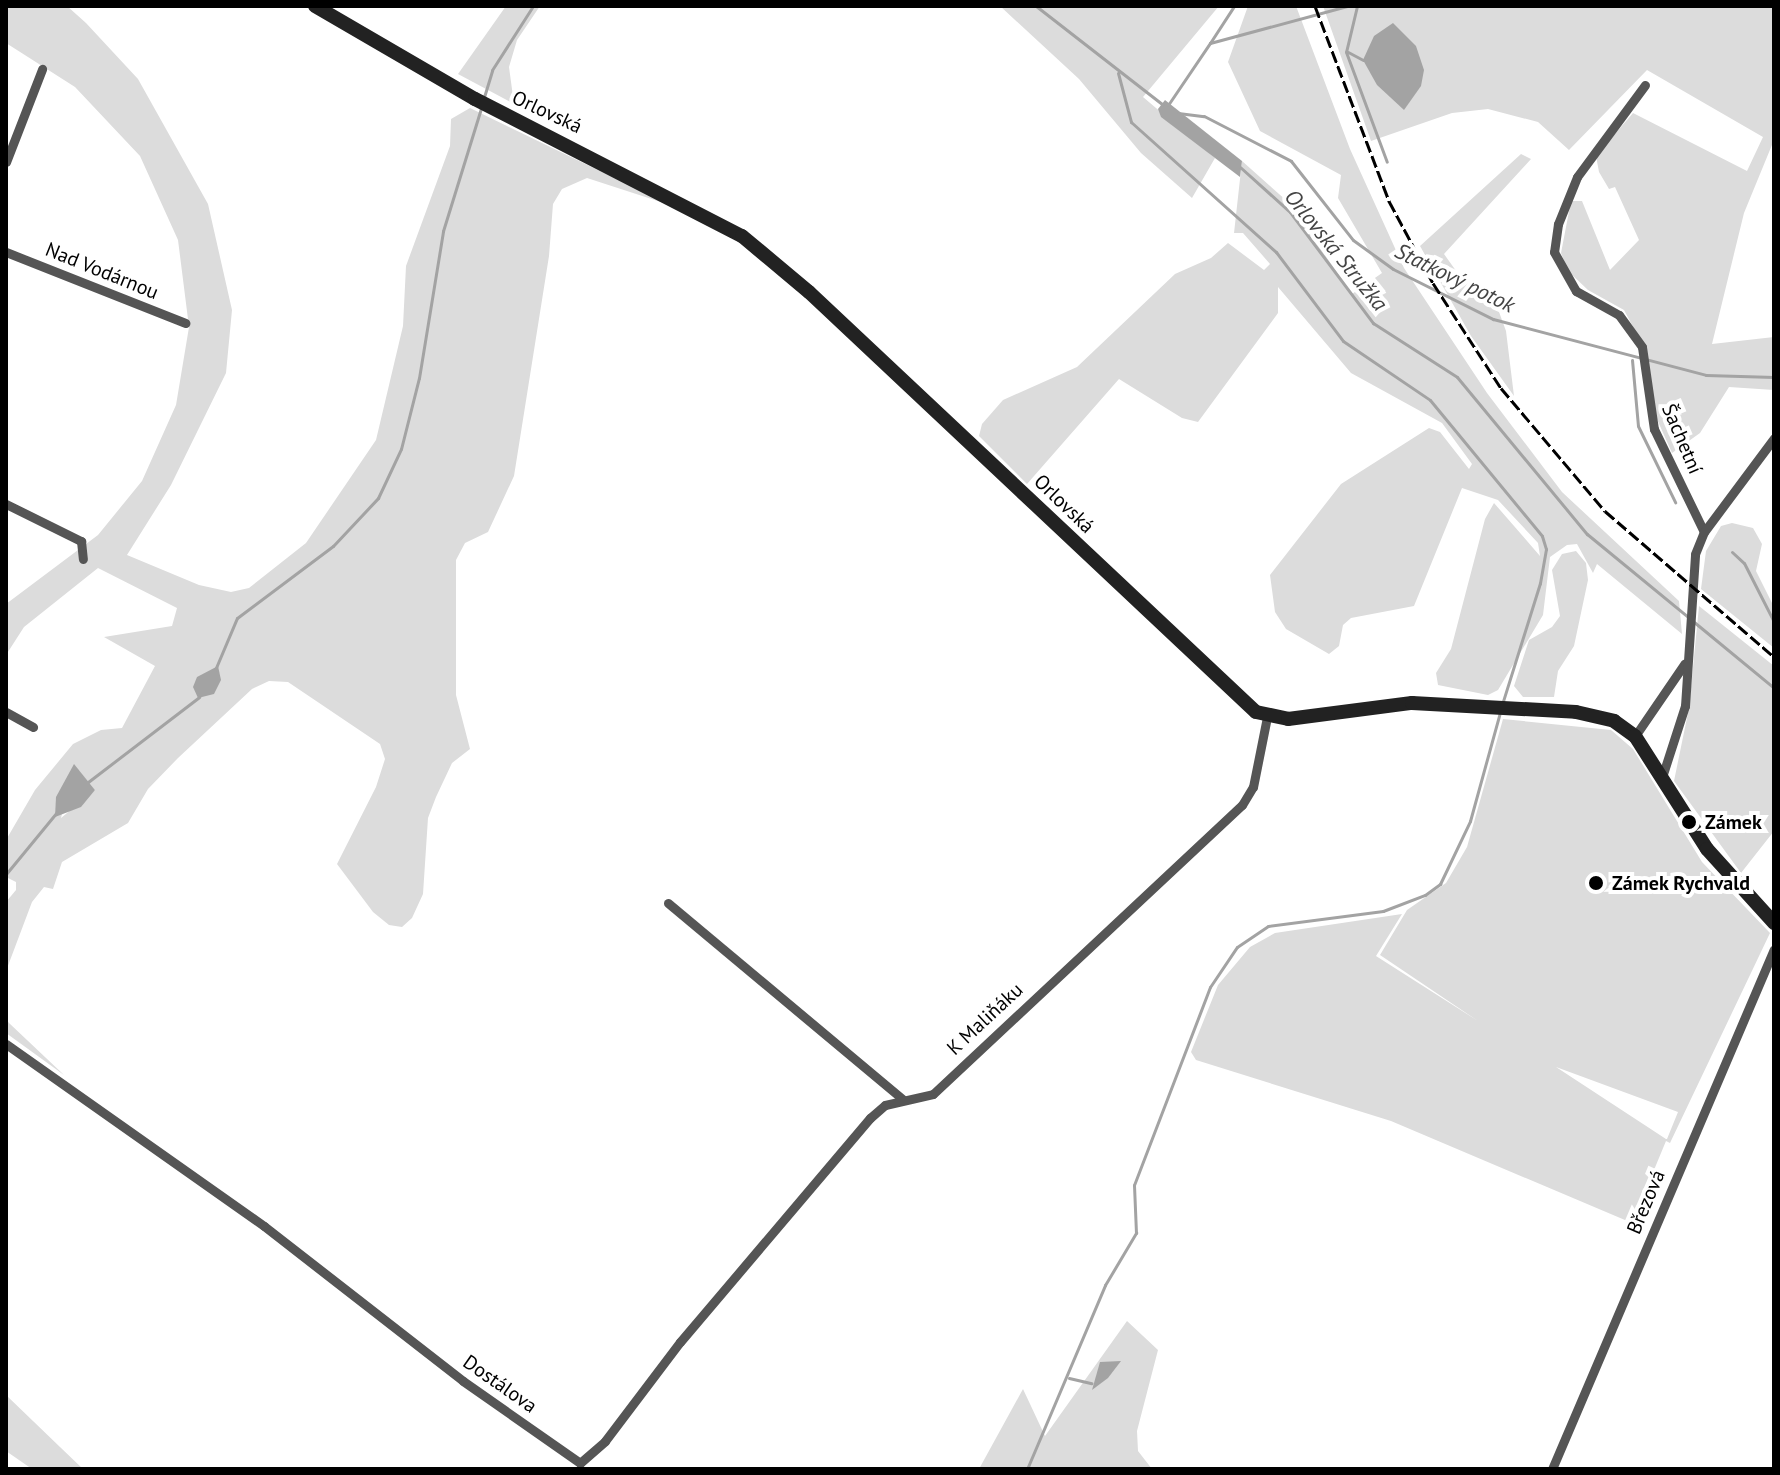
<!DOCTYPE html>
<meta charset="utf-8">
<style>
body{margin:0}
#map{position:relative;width:1780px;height:1475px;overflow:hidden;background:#fff;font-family:"PT Sans",sans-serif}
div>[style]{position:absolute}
.green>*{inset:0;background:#dcdcdc}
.water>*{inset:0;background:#a3a3a3}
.stream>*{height:3px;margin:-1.5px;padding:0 1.5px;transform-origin:1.5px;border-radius:1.5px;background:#a3a3a3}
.street>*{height:9px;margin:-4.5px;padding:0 4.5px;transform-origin:4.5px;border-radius:4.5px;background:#555}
.secondary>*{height:14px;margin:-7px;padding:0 7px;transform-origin:7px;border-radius:7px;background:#222}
.rail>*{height:3px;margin-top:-1.5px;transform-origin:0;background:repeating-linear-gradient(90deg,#000 0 12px,transparent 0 16px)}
.dots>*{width:22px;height:22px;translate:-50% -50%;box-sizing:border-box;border:4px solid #fff;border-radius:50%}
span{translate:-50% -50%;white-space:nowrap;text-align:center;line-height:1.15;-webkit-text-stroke:8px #fff;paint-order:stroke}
.street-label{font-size:20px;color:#000}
.poi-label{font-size:20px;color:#000;font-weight:700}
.left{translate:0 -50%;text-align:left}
.water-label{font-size:22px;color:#444;font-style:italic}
.frame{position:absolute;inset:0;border:8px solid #000;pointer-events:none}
</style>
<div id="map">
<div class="green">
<i style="clip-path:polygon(evenodd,6px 6px,67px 6px,86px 23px,138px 79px,208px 204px,232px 310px,226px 373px,171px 485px,127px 555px,199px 585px,231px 592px,249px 588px,306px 543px,376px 440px,403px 326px,406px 266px,450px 146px,451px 119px,470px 108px,670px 205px,587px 178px,562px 189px,553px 204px,549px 256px,514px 476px,488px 532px,465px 543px,456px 560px,456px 695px,470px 749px,452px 763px,436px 797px,428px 818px,423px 894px,412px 918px,402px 927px,389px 925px,373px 912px,337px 864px,376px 787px,385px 759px,380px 744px,288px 682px,269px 681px,252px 689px,178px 758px,148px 789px,128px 823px,62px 862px,53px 889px,44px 887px,32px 902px,6px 971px,6px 902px,16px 890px,16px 882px,6px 877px,6px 840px,35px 790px,73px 744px,101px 730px,122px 728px,155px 666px,104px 637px,172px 626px,177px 608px,98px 568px,24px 627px,6px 655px,6px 604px,98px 535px,142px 481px,176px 405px,189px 327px,178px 240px,140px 156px,75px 87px,6px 43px,6px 6px,74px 765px,95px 790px,61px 818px,74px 765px)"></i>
<i style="clip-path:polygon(506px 6px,540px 6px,517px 40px,509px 67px,514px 104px,458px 74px)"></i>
<i style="clip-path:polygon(1000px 6px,1219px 6px,1143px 97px,1215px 158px,1192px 198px,1141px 153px,1079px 79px)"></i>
<i style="clip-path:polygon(1248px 6px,1296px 6px,1350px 149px,1404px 268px,1487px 393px,1562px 492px,1679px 601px,1682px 634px,1597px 564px,1593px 573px,1577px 544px,1567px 545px,1550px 557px,1543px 615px,1498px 690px,1488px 695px,1438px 685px,1436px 673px,1451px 649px,1485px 519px,1494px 503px,1540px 556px,1538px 543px,1498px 500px,1462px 488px,1414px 606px,1351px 618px,1343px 625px,1339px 646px,1329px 654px,1286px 629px,1275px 612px,1270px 575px,1341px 484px,1429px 428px,1440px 432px,1469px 469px,1472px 464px,1442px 423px,1351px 373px,1278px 287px,1278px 313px,1198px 422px,1182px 418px,1119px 379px,1027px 484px,979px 436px,982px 424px,1003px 400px,1077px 367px,1175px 274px,1211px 258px,1228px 243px,1264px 270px,1270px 264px,1243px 233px,1234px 233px,1242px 161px,1288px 202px,1352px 294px,1382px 273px,1338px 198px,1341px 175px,1260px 131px,1228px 62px)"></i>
<i style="clip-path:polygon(1323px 6px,1774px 6px,1774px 140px,1744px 213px,1712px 344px,1774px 337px,1774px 390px,1729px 387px,1700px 433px,1672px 453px,1652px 408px,1644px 347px,1624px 310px,1588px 290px,1568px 271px,1561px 253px,1571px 201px,1582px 201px,1610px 270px,1639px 240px,1615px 187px,1609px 189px,1599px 172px,1596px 156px,1633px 113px,1747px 171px,1763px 137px,1647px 70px,1569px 150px,1538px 122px,1488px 109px,1452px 113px,1371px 141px)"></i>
<i style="clip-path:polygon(1521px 154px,1531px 159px,1444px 254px,1464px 282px,1491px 290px,1506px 331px,1514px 396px,1471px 336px,1420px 246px)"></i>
<i style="clip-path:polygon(1732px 523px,1753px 528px,1762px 544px,1756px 571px,1774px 607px,1774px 648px,1701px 589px,1706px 551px,1721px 526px)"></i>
<i style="clip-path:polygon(1576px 551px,1586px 563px,1588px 580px,1574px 646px,1558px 671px,1554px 697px,1523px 697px,1514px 686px,1529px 640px,1552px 627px,1560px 616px,1552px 570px,1562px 554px)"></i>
<i style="clip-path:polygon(1699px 606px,1774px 666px,1774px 831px,1741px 873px,1674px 781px,1689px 708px)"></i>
<i style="clip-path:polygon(evenodd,1503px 719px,1611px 730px,1633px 749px,1702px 862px,1770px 933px,1670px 1143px,1666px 1141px,1632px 1223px,1391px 1121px,1196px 1060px,1191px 1052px,1218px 985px,1250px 947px,1275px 933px,1402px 914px,1376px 956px,1478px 1021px,1380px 955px,1407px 910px,1446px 883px,1467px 847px,1503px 719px,1556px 1067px,1678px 1112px,1667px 1139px,1666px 1139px,1556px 1067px)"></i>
<i style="clip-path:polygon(6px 1019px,9px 1023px,64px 1075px,6px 1033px)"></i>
<i style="clip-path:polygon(1127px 1321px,1158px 1350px,1137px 1431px,1138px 1451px,1152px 1469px,979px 1469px,1023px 1389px,1045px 1436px)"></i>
<i style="clip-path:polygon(6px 1395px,60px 1447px,83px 1469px,32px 1469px,6px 1451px)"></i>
</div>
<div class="water">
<i style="clip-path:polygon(1393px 23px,1416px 46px,1424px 70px,1421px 86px,1404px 110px,1377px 85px,1363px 60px,1374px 36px)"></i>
<i style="clip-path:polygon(1165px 100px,1242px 161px,1240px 177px,1161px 117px,1158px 109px)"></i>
<i style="clip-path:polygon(218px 666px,221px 680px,214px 694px,198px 698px,193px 687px,197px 677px)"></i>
<i style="clip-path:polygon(74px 764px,95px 790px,81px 807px,55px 817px,56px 797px)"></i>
<i style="clip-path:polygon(1121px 1361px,1108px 1378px,1092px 1390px,1100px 1362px)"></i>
</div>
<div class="stream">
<i style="left:1036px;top:6px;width:160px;rotate:37.9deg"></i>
<i style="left:1357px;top:6px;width:47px;rotate:103.4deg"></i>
<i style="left:1346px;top:52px;width:117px;rotate:69.6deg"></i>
<i style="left:1210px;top:43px;width:44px;rotate:-57deg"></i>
<i style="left:1348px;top:52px;width:17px;rotate:28deg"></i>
<i style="left:1118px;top:73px;width:51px;rotate:75.1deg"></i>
<i style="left:1131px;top:122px;width:195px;rotate:41.9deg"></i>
<i style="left:1276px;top:252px;width:111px;rotate:53deg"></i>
<i style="left:1343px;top:341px;width:105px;rotate:34.1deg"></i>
<i style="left:1430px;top:400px;width:176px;rotate:50.5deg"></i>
<i style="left:1542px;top:536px;width:14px;rotate:73deg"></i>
<i style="left:1546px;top:549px;width:35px;rotate:100deg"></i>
<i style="left:1540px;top:583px;width:124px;rotate:107.4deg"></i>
<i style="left:484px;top:97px;width:28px;rotate:-73deg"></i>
<i style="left:492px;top:70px;width:76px;rotate:-57.4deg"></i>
<i style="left:1168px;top:105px;width:75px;rotate:-55.9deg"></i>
<i style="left:1210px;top:43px;width:142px;rotate:-15.1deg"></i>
<i style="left:1178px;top:113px;width:26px;rotate:7deg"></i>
<i style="left:1204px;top:116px;width:98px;rotate:27.3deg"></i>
<i style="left:1291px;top:161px;width:100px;rotate:51.9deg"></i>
<i style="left:1353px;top:240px;width:49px;rotate:35.9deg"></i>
<i style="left:1393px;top:269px;width:112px;rotate:26.6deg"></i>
<i style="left:1493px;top:319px;width:220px;rotate:14.7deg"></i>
<i style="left:1706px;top:375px;width:68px;rotate:1.7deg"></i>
<i style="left:1240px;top:167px;width:67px;rotate:42deg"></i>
<i style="left:1290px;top:212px;width:139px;rotate:53.2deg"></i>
<i style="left:1373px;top:323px;width:100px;rotate:32.7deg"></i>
<i style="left:1457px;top:377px;width:204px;rotate:50.4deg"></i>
<i style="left:1587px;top:534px;width:131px;rotate:39.4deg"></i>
<i style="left:1632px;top:360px;width:66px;rotate:84.8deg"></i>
<i style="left:1638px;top:426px;width:85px;rotate:64deg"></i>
<i style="left:1732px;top:552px;width:16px;rotate:43deg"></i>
<i style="left:1744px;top:563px;width:66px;rotate:63deg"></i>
<i style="left:1694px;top:622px;width:104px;rotate:39.5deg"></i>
<i style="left:215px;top:670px;width:56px;rotate:-67.1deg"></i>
<i style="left:237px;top:618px;width:120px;rotate:-36.9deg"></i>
<i style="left:333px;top:546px;width:66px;rotate:-46.8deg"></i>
<i style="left:378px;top:498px;width:54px;rotate:-64.9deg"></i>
<i style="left:401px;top:449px;width:73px;rotate:-75.8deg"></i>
<i style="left:419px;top:378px;width:149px;rotate:-80.7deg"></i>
<i style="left:443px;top:231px;width:129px;rotate:-72.8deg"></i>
<i style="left:88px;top:782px;width:140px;rotate:-37.4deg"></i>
<i style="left:6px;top:874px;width:80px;rotate:-50.6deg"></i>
<i style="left:1069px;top:1378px;width:23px;rotate:13deg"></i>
<i style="left:1027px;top:1469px;width:200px;rotate:-67deg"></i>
<i style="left:1105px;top:1285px;width:61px;rotate:-59.2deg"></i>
<i style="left:1136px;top:1233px;width:48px;rotate:-92.4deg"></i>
<i style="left:1134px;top:1185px;width:212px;rotate:-69deg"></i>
<i style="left:1210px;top:987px;width:48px;rotate:-56deg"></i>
<i style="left:1237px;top:947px;width:37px;rotate:-34deg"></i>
<i style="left:1268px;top:926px;width:116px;rotate:-7.4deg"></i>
<i style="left:1383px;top:911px;width:45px;rotate:-20.9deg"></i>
<i style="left:1425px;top:895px;width:19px;rotate:-36deg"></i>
<i style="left:1440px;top:884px;width:70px;rotate:-64.5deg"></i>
<i style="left:1470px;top:821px;width:113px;rotate:-74.6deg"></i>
</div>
<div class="street">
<i style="left:1645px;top:85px;width:114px;rotate:126.5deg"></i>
<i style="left:1577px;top:177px;width:51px;rotate:112deg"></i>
<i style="left:1558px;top:224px;width:28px;rotate:98deg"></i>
<i style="left:1554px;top:252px;width:45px;rotate:60.6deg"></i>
<i style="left:1576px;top:291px;width:49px;rotate:29.2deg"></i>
<i style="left:1619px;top:315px;width:39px;rotate:54deg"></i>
<i style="left:1642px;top:347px;width:83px;rotate:81.7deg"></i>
<i style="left:1654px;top:429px;width:114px;rotate:64.1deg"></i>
<i style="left:6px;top:162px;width:100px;rotate:-68.8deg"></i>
<i style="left:6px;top:252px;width:193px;rotate:21.6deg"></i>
<i style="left:6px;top:504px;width:84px;rotate:26.3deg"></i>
<i style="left:81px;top:541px;width:18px;rotate:84deg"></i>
<i style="left:6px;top:712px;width:31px;rotate:29deg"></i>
<i style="left:1635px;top:736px;width:88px;rotate:-55.6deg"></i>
<i style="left:1662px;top:777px;width:75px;rotate:-72.1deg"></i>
<i style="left:1685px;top:706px;width:152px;rotate:-86.2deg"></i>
<i style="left:1695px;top:554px;width:24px;rotate:-68deg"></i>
<i style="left:1704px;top:532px;width:117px;rotate:-53.3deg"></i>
<i style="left:668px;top:903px;width:305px;rotate:39.9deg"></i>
<i style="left:6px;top:1044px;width:316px;rotate:35.2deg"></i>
<i style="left:264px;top:1226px;width:252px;rotate:37.9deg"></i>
<i style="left:463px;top:1381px;width:143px;rotate:35deg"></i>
<i style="left:580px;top:1463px;width:33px;rotate:-41deg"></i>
<i style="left:605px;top:1441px;width:124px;rotate:-52.9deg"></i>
<i style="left:680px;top:1342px;width:294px;rotate:-49.7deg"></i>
<i style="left:870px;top:1118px;width:20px;rotate:-41deg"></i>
<i style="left:885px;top:1105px;width:49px;rotate:-12.9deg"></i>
<i style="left:933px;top:1094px;width:423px;rotate:-43.1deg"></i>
<i style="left:1242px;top:805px;width:21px;rotate:-59deg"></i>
<i style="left:1253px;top:787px;width:71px;rotate:-78.7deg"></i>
<i style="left:1552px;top:1469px;width:565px;rotate:-66.88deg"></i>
</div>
<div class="secondary">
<i style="left:315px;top:6px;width:185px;rotate:30.2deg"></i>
<i style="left:475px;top:99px;width:300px;rotate:27.2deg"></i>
<i style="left:742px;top:236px;width:87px;rotate:39.9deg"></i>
<i style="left:809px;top:292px;width:613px;rotate:43.22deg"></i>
<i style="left:1256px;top:712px;width:33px;rotate:12deg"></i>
<i style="left:1288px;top:719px;width:125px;rotate:-7.4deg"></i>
<i style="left:1412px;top:703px;width:164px;rotate:3.1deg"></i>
<i style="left:1576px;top:712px;width:39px;rotate:13deg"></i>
<i style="left:1614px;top:721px;width:26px;rotate:36deg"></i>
<i style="left:1635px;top:736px;width:134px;rotate:57.5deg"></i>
<i style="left:1707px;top:849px;width:100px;rotate:47.8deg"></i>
</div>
<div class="rail">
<i style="left:1315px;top:6px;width:209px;rotate:69.2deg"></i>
<i style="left:1389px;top:201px;width:93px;rotate:61.8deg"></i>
<i style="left:1433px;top:283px;width:125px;rotate:57.1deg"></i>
<i style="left:1501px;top:388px;width:161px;rotate:49.8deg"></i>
<i style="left:1605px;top:511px;width:223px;rotate:40.8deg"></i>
</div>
<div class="dots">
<i style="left:1689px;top:822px;background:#000"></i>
<i style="left:1596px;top:883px;background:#000"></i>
</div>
<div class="street-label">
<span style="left:547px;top:112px;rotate:25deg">Orlovská</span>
<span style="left:102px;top:271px;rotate:22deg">Nad Vodárnou</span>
<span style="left:1682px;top:439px;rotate:67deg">Šachetní</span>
<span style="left:1064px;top:504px;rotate:44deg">Orlovská</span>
<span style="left:985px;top:1019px;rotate:-43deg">K Maliňáku</span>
<span style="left:1646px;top:1202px;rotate:-67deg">Březová</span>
<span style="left:500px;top:1384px;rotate:35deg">Dostálova</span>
</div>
<div class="poi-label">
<span class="left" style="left:1705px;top:822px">Zámek</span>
<span class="left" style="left:1612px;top:883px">Zámek Rychvald</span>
</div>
<div class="water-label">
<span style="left:1336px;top:250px;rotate:51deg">Orlovská Stružka</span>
<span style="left:1455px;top:278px;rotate:26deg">Statkový potok</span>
</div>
<div class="frame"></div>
</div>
